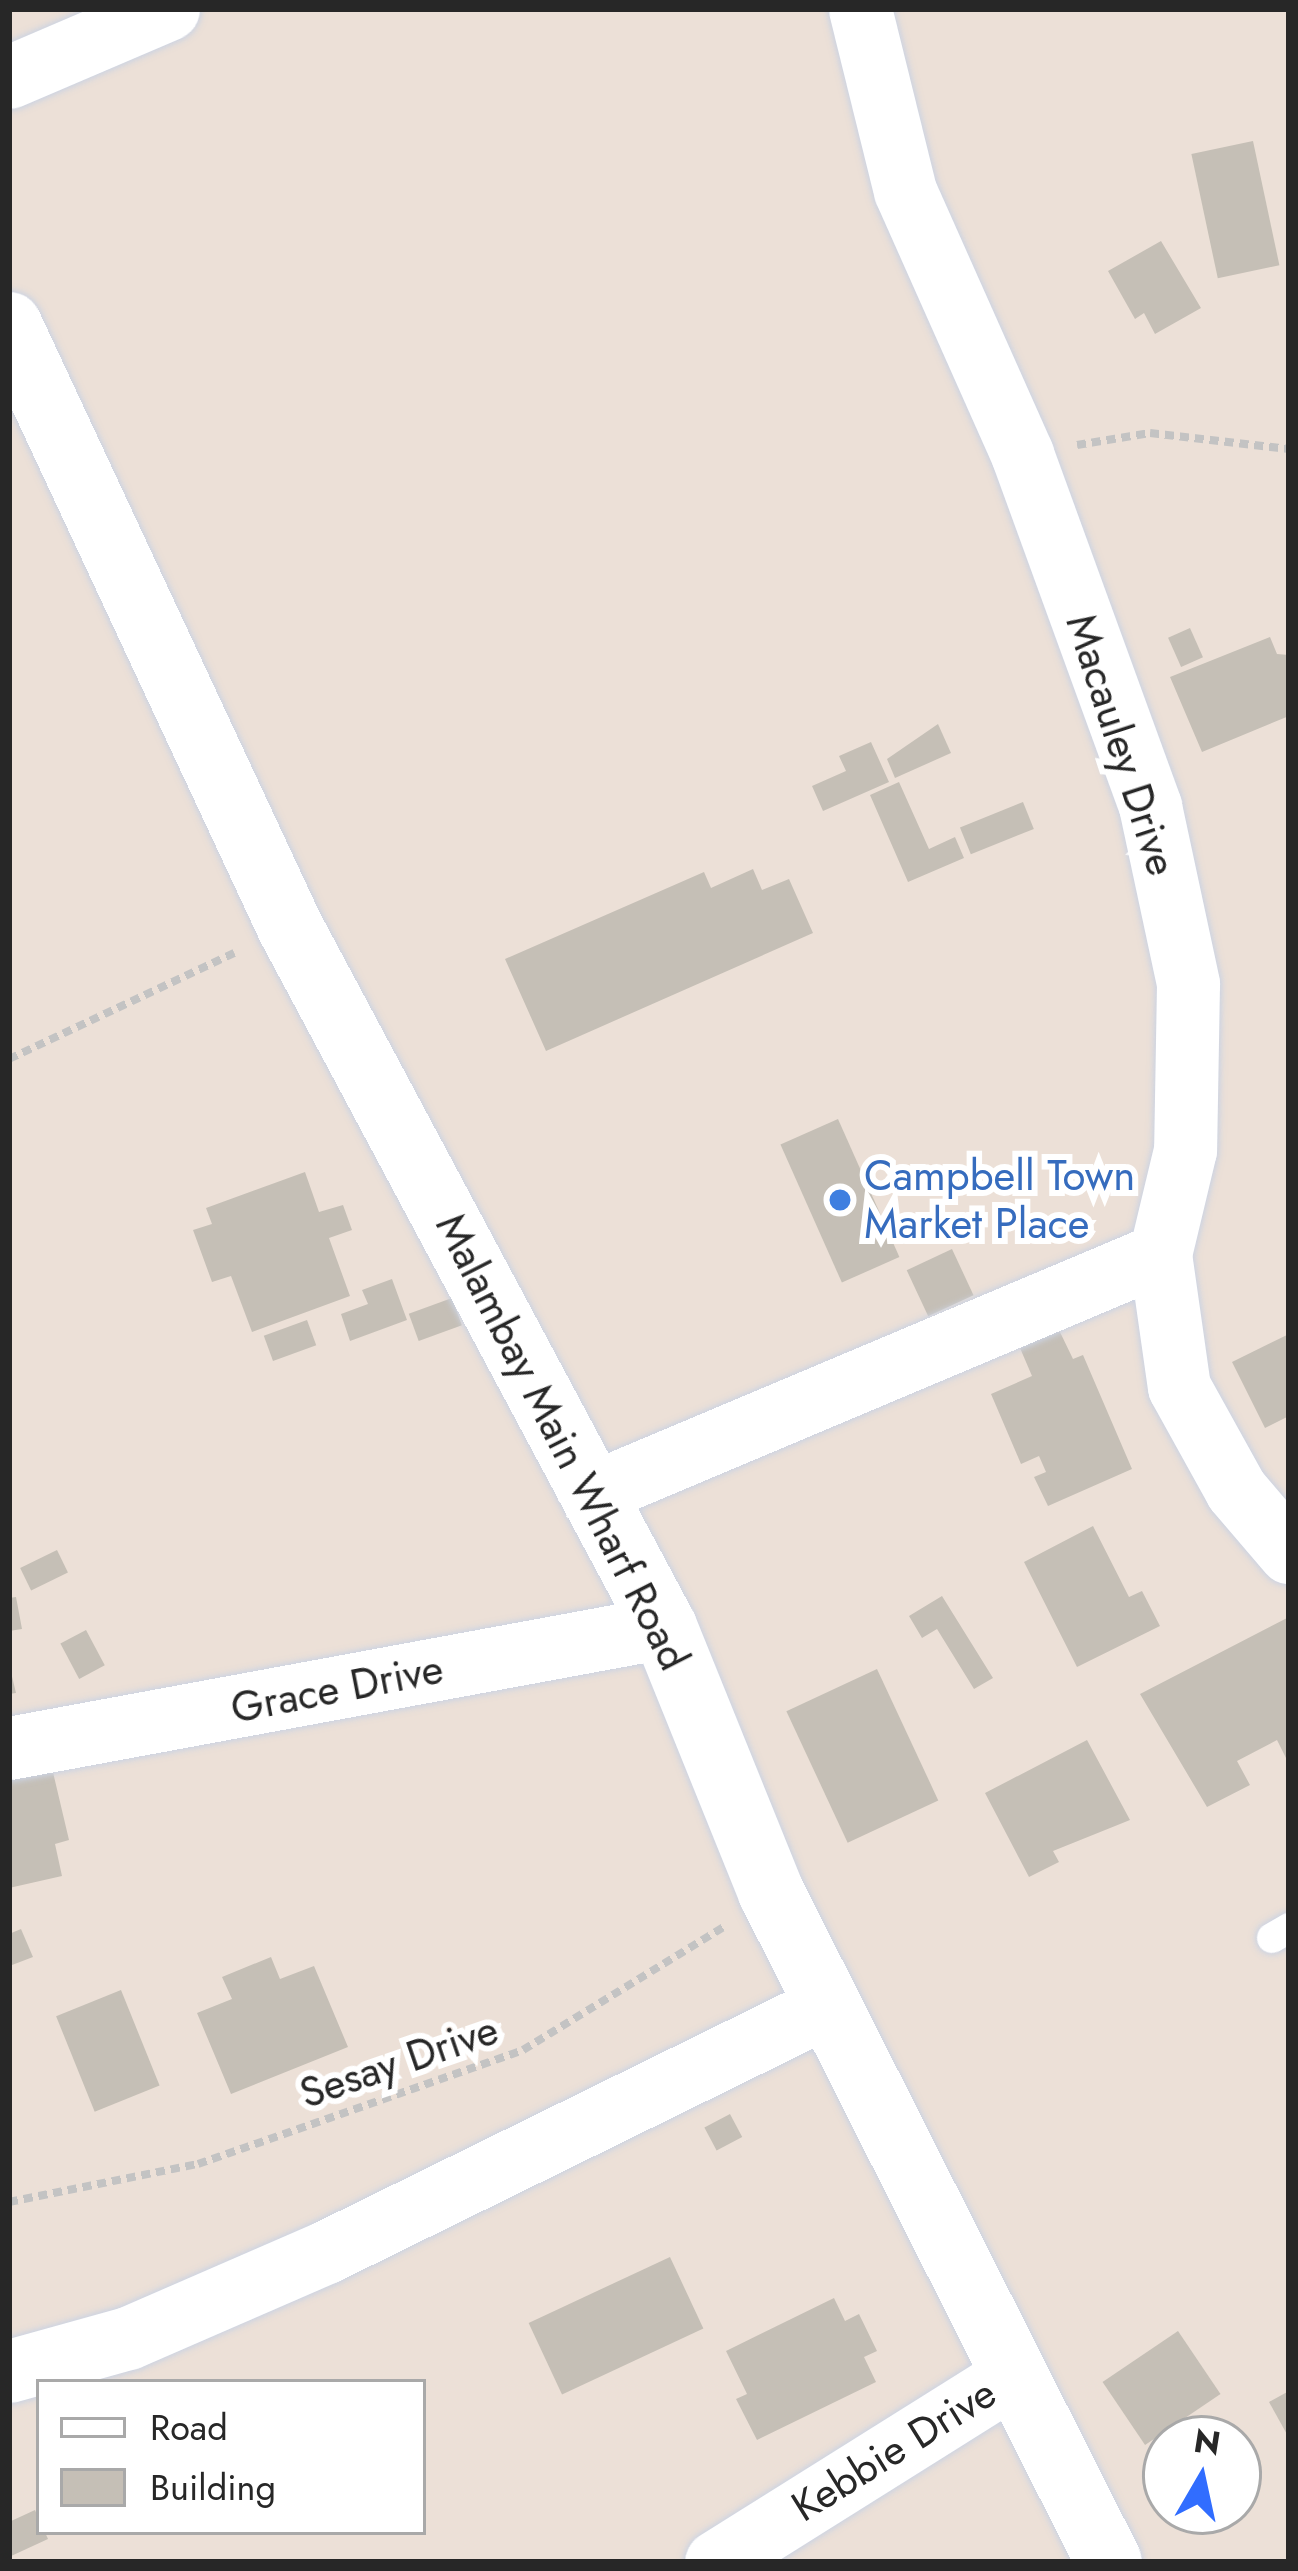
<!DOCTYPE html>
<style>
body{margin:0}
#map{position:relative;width:1298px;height:2571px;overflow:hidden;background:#ece0d7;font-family:Jost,sans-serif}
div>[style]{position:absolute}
.building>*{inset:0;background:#c5bfb6;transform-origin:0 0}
.path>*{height:8px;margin-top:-4px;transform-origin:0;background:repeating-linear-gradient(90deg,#c3c3c3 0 9px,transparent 0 15px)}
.roads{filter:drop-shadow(0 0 3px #ccd3e2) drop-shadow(0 0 3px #ccd3e2)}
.service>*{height:30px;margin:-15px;padding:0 15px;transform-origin:15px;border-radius:15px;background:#fff}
.minor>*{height:63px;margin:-31.5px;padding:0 31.5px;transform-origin:31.5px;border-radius:31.5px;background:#fff}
.tertiary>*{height:66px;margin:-33px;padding:0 33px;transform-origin:33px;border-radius:33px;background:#fff}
.dots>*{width:33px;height:33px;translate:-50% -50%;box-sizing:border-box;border:6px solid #fff;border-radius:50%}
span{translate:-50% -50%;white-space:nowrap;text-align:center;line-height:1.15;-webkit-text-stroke:12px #fff;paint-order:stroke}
.street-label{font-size:42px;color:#272727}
.shop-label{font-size:42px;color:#366cbe}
.left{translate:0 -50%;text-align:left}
.frame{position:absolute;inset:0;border:12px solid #272727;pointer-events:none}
.legend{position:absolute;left:36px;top:2379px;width:390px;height:156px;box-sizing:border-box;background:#fff;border:3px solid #a9a9a9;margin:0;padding:15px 21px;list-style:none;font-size:36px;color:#272727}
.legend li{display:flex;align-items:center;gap:24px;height:60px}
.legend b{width:60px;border:3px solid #a9a9a9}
.north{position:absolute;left:1142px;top:2415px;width:120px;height:120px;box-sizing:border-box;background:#fff;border:3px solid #a9a9a9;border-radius:50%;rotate:9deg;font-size:33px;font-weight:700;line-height:48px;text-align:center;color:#272727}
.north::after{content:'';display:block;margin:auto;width:42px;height:54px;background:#316dff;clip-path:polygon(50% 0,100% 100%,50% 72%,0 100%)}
</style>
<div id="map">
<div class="building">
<i style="left:1253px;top:141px;width:127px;height:63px;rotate:78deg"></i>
<i style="clip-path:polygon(1161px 241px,1201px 308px,1155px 334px,1144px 313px,1135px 319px,1108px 271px)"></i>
<i style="left:1190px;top:628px;width:32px;height:24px;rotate:66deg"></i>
<i style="clip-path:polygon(1270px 637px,1277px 654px,1289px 655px,1289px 716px,1202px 752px,1170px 677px)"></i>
<i style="clip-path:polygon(938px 724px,951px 753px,895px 778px,887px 759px)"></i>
<i style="clip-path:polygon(871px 742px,889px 782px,823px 811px,812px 786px,846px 771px,839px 756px)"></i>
<i style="clip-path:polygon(899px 782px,929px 849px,955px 837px,964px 858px,908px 882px,870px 795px)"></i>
<i style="left:1023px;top:802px;width:29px;height:68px;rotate:68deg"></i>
<i style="clip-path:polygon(753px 869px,762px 890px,789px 879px,813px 933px,546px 1051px,505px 959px,704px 872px,711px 888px)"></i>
<i style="left:838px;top:1119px;width:151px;height:63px;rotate:66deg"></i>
<i style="clip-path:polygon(305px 1172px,319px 1212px,343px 1205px,352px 1230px,329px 1238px,350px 1296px,252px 1332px,231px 1276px,212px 1282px,193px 1230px,212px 1224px,206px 1208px)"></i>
<i style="left:952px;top:1249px;width:51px;height:50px;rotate:65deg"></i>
<i style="clip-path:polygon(392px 1279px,407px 1320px,350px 1341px,341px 1314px,368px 1304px,362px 1290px)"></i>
<i style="left:452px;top:1298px;width:29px;height:46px;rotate:70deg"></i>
<i style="left:307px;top:1320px;width:27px;height:46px;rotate:70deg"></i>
<i style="clip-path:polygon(1059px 1330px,1073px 1359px,1083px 1355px,1132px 1469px,1048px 1506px,1034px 1477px,1046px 1472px,1039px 1456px,1021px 1464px,991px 1394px,1032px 1376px,1020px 1348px)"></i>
<i style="clip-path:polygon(1289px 1334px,1289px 1416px,1265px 1428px,1232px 1362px)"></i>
<i style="clip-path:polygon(1093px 1526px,1129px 1597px,1142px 1591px,1160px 1626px,1077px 1667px,1024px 1562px)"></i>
<i style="left:57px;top:1550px;width:25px;height:41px;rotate:64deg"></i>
<i style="clip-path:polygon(942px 1596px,993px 1678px,974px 1689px,937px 1629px,922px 1638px,909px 1616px)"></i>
<i style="clip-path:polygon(16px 1597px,22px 1629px,9px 1631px,9px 1598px)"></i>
<i style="clip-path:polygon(1289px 1617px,1289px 1764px,1277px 1740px,1237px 1761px,1250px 1785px,1207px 1807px,1140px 1694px)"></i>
<i style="left:86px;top:1630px;width:40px;height:29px;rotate:62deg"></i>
<i style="clip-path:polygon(9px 1664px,16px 1693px,9px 1694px)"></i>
<i style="left:877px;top:1669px;width:145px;height:100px;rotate:65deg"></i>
<i style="clip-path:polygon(1087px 1740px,1130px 1820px,1053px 1851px,1059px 1862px,1029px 1877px,985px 1793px)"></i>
<i style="clip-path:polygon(52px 1768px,69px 1840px,55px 1844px,62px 1876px,9px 1888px,9px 1778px)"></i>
<i style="clip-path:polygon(21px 1929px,33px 1957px,12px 1965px,9px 1934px)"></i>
<i style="clip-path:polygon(271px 1957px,280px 1979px,314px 1966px,348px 2047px,231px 2094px,197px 2013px,232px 1999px,222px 1977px)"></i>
<i style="left:121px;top:1990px;width:103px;height:70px;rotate:68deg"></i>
<i style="left:730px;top:2114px;width:26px;height:29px;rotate:62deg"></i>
<i style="left:670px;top:2257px;width:79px;height:156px;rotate:65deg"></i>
<i style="clip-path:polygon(834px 2298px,845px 2321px,859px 2314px,877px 2351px,864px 2357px,876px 2382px,757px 2440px,736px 2399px,747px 2394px,726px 2351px)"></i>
<i style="left:1178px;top:2331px;width:76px;height:91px;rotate:56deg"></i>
<i style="clip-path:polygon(1289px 2391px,1289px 2438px,1269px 2402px)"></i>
<i style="clip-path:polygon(35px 2510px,48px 2539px,9px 2557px,9px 2522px)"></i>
</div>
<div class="path">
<i style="left:1077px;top:445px;width:74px;rotate:-9.3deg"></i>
<i style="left:1150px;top:433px;width:140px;rotate:6.6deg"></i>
<i style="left:9px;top:1059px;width:249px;rotate:-25.2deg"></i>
<i style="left:9px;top:2202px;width:193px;rotate:-11.4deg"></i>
<i style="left:198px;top:2164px;width:344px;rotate:-19.3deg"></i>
<i style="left:523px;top:2050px;width:236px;rotate:-31.5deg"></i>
</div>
<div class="roads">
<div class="service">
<i style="left:1272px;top:1938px;width:20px;rotate:-30deg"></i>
</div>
<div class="minor">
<i style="left:860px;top:9px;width:187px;rotate:76.1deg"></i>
<i style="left:905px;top:191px;width:288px;rotate:66deg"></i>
<i style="left:1022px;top:454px;width:375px;rotate:70deg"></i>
<i style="left:1150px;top:806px;width:182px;rotate:77.9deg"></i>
<i style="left:1188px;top:984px;width:166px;rotate:91deg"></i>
<i style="left:1185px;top:1150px;width:107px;rotate:103.5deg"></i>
<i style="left:1160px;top:1254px;width:134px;rotate:81.9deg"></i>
<i style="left:1179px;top:1387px;width:118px;rotate:61deg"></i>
<i style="left:1236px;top:1490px;width:82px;rotate:49.5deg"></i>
<i style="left:9px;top:77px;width:173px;rotate:-23.2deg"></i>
<i style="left:593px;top:1493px;width:615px;rotate:-22.86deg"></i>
<i style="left:9px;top:1748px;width:666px;rotate:-10.47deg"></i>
<i style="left:9px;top:2371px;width:123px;rotate:-15.5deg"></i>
<i style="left:128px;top:2338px;width:216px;rotate:-23.5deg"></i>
<i style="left:326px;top:2252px;width:560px;rotate:-26.15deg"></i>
<i style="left:716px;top:2562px;width:348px;rotate:-32.1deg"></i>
</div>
<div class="tertiary">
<i style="left:9px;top:325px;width:664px;rotate:64.98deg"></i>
<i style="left:290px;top:927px;width:794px;rotate:61.89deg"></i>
<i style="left:664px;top:1627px;width:286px;rotate:68deg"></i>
<i style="left:771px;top:1892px;width:750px;rotate:63.23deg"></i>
</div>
</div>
<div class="dots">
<i style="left:840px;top:1200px;background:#3f7fe0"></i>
</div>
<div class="street-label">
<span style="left:1121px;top:745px;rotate:72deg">Macauley Drive</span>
<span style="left:562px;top:1442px;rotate:63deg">Malambay Main Wharf Road</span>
<span style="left:337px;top:1689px;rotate:-11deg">Grace Drive</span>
<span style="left:399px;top:2062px;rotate:-19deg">Sesay Drive</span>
<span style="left:894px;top:2450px;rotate:-32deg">Kebbie Drive</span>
</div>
<div class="shop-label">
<span class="left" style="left:864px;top:1200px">Campbell Town<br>Market Place</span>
</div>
<div class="frame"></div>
<ul class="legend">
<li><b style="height:15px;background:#fff"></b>Road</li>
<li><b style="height:33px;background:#c5bfb6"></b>Building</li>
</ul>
<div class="north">N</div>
</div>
